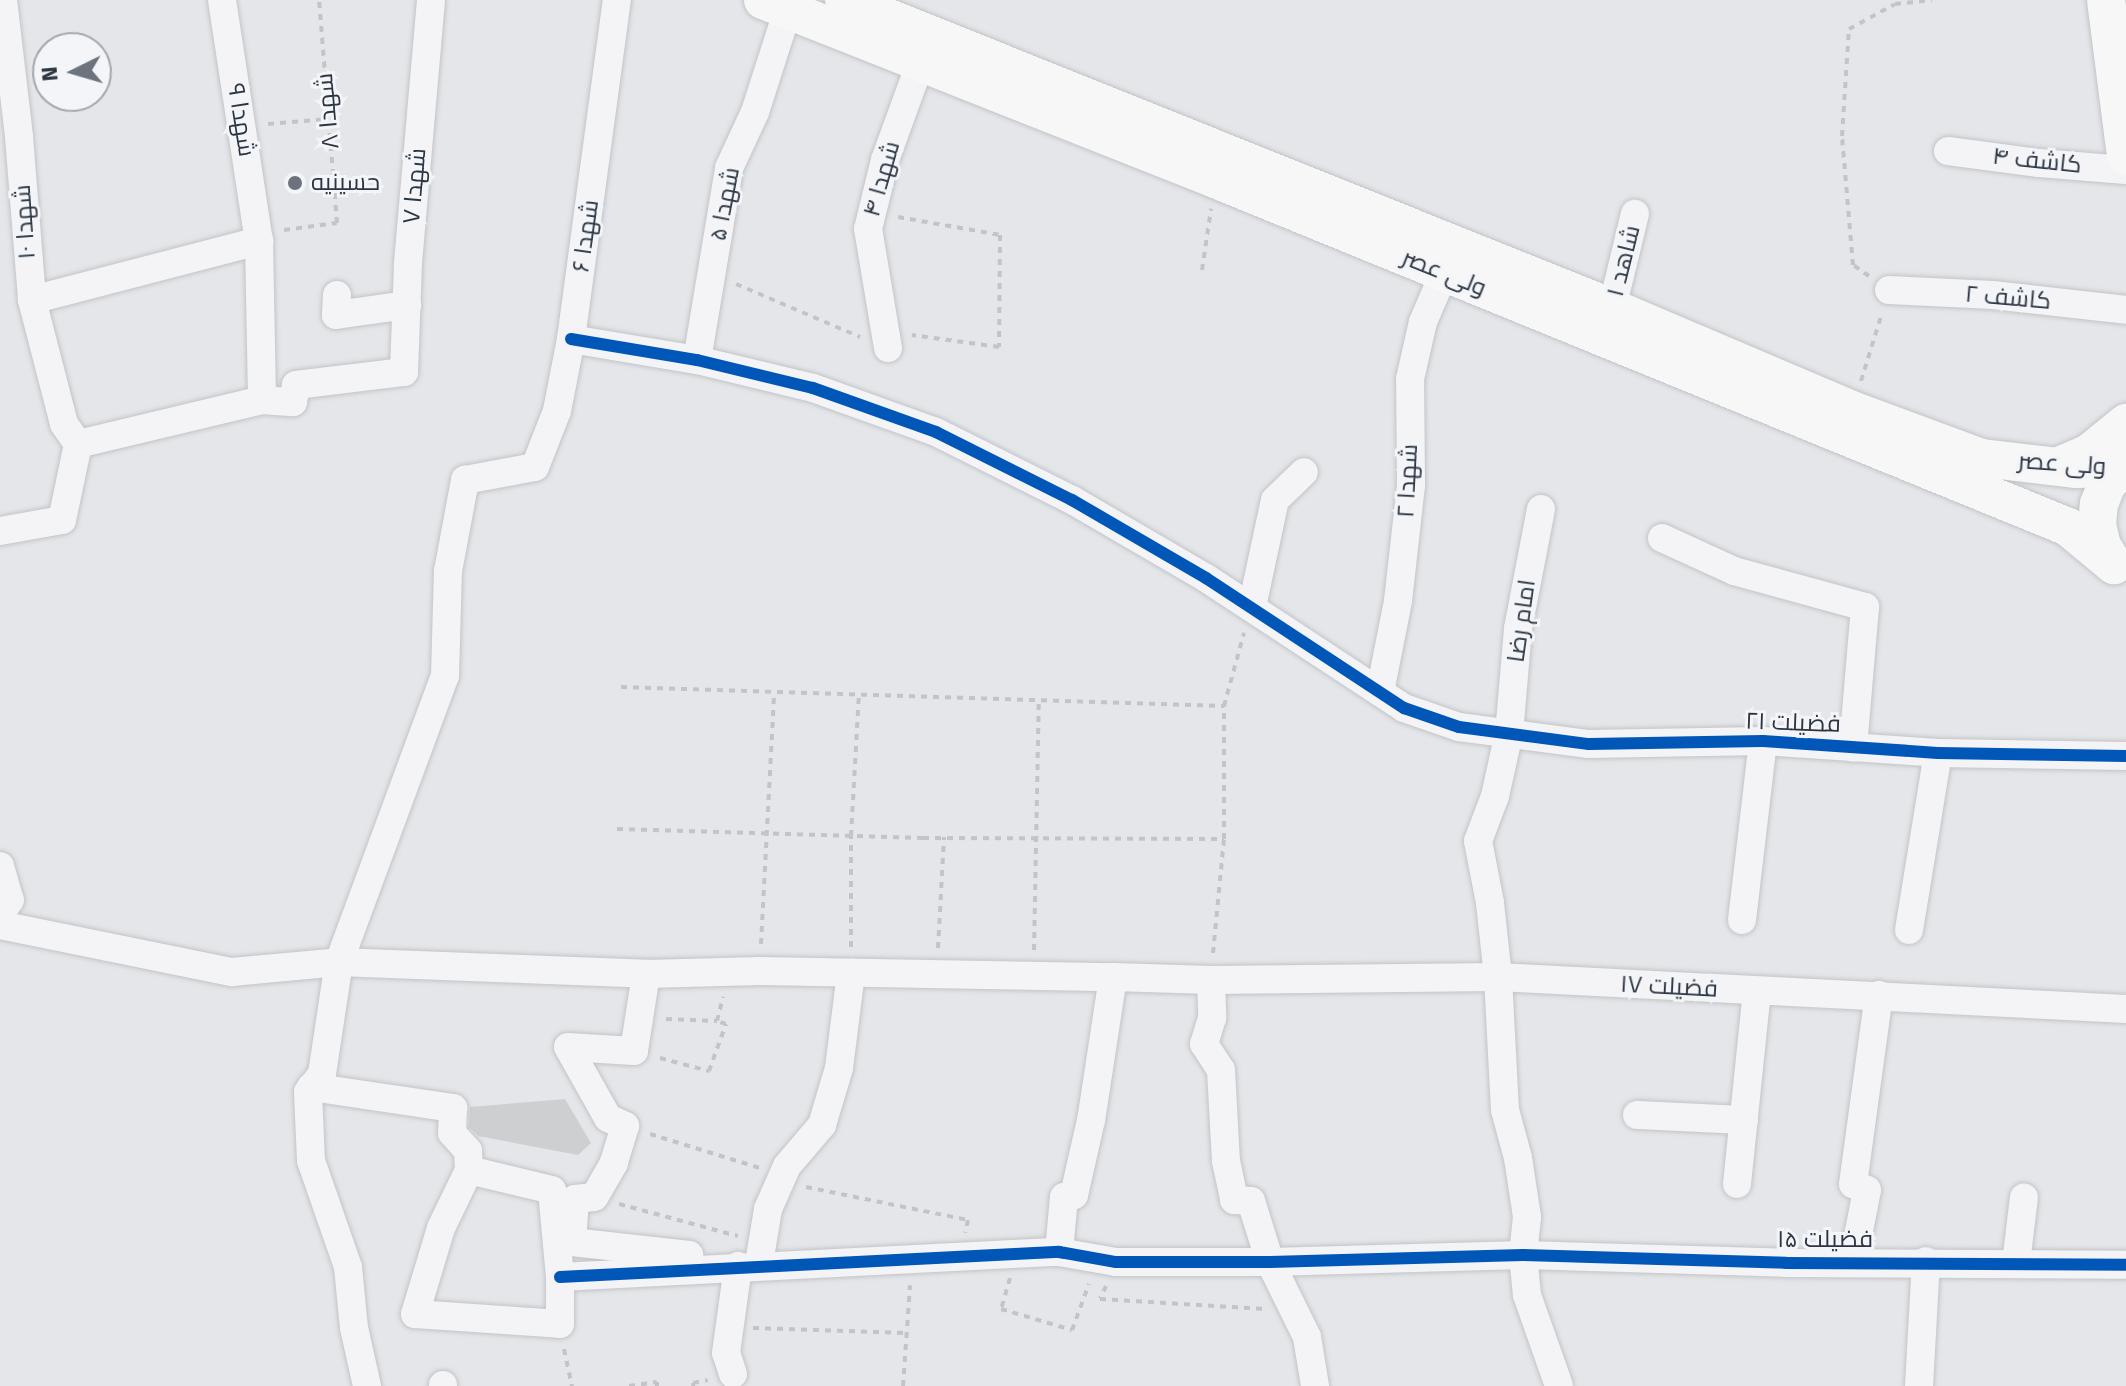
<!DOCTYPE html>
<meta charset="utf-8">
<style>
body{margin:0}
#map{position:relative;width:2126px;height:1386px;overflow:hidden;background:#e4e6e9;font-family:"Fira Sans",Cairo,sans-serif}
div>[style]{position:absolute}
.building>*{inset:0;background:#cdcfd1}
.path>*{height:4px;margin-top:-2px;transform-origin:0;background:repeating-linear-gradient(90deg,#c2c5c8 0 6px,transparent 0 12px)}
.roads{filter:drop-shadow(0 0 2px #c2c4c7) drop-shadow(0 0 2px #c2c4c7)}
.street>*{height:28px;margin:-14px;padding:0 14px;transform-origin:14px;border-radius:14px;background:#f4f4f6}
.secondary>*{height:38px;margin:-19px;padding:0 19px;transform-origin:19px;border-radius:19px;background:#f7f7f8}
.cycleway>*{height:12px;margin:-6px;padding:0 6px;transform-origin:6px;border-radius:6px;background:#0057b8}
.dots>*{width:22px;height:22px;translate:-50% -50%;box-sizing:border-box;border:4px solid #f3f5f8;border-radius:50%}
span{translate:-50% -50%;white-space:nowrap;text-align:center;line-height:1.15;-webkit-text-stroke:6px #f3f5f8;paint-order:stroke}
.street-label{font-size:24px;color:#2c3542}
.poi-label{font-size:24px;color:#2c3542}
.left{translate:0 -50%;text-align:left}
.north{position:absolute;left:32px;top:32px;width:80px;height:80px;box-sizing:border-box;background:#f3f5f8;border:2px solid #a3a8af;border-radius:50%;rotate:265deg;font-size:22px;font-weight:700;line-height:32px;text-align:center;color:#2c3542}
.north::after{content:'';display:block;margin:auto;width:28px;height:36px;background:#6c737c;clip-path:polygon(50% 0,100% 100%,50% 72%,0 100%)}
</style>
<div id="map">
<div class="building">
<i style="clip-path:polygon(565px 1099px,591px 1143px,578px 1155px,478px 1136px,469px 1127px,470px 1107px)"></i>
</div>
<div class="path">
<i style="left:268px;top:124px;width:60px;rotate:-4.8deg"></i>
<i style="left:898px;top:217px;width:104px;rotate:10deg"></i>
<i style="left:1000px;top:235px;width:112px;rotate:90.5deg"></i>
<i style="left:999px;top:347px;width:88px;rotate:-172.1deg"></i>
<i style="left:284px;top:230px;width:53px;rotate:-7.5deg"></i>
<i style="left:337px;top:223px;width:224px;rotate:-94.6deg"></i>
<i style="left:1202px;top:270px;width:62px;rotate:-81.6deg"></i>
<i style="left:1869px;top:276px;width:19px;rotate:-145deg"></i>
<i style="left:1853px;top:265px;width:129px;rotate:-94.9deg"></i>
<i style="left:1842px;top:136px;width:107px;rotate:-86.3deg"></i>
<i style="left:1849px;top:29px;width:52px;rotate:-28.5deg"></i>
<i style="left:1895px;top:4px;width:37px;rotate:-6deg"></i>
<i style="left:736px;top:284px;width:135px;rotate:23.1deg"></i>
<i style="left:1861px;top:381px;width:71px;rotate:-72.8deg"></i>
<i style="left:621px;top:687px;width:603px;rotate:1.8deg"></i>
<i style="left:617px;top:829px;width:306px;rotate:1.7deg"></i>
<i style="left:923px;top:838px;width:301px;rotate:0.2deg"></i>
<i style="left:761px;top:944px;width:252px;rotate:-87deg"></i>
<i style="left:851px;top:947px;width:111px;rotate:-90deg"></i>
<i style="left:851px;top:836px;width:142px;rotate:-86.8deg"></i>
<i style="left:938px;top:948px;width:111px;rotate:-86.9deg"></i>
<i style="left:1034px;top:950px;width:250px;rotate:-88.9deg"></i>
<i style="left:1213px;top:953px;width:115px;rotate:-84.5deg"></i>
<i style="left:1224px;top:839px;width:133px;rotate:-90deg"></i>
<i style="left:1224px;top:706px;width:76px;rotate:-74.7deg"></i>
<i style="left:666px;top:1019px;width:51px;rotate:2.2deg"></i>
<i style="left:660px;top:1058px;width:51px;rotate:14.9deg"></i>
<i style="left:709px;top:1071px;width:50px;rotate:-70.1deg"></i>
<i style="left:726px;top:1024px;width:9px;rotate:-162deg"></i>
<i style="left:717px;top:1021px;width:25px;rotate:-76deg"></i>
<i style="left:650px;top:1134px;width:115px;rotate:17.2deg"></i>
<i style="left:806px;top:1187px;width:165px;rotate:11.5deg"></i>
<i style="left:968px;top:1220px;width:13px;rotate:103deg"></i>
<i style="left:619px;top:1204px;width:123px;rotate:15.1deg"></i>
<i style="left:1010px;top:1278px;width:32px;rotate:106deg"></i>
<i style="left:1001px;top:1309px;width:74px;rotate:16.5deg"></i>
<i style="left:1072px;top:1330px;width:49px;rotate:-69.7deg"></i>
<i style="left:1106px;top:1286px;width:14px;rotate:115deg"></i>
<i style="left:1100px;top:1299px;width:165px;rotate:3.5deg"></i>
<i style="left:753px;top:1328px;width:154px;rotate:1.9deg"></i>
<i style="left:564px;top:1349px;width:38px;rotate:78deg"></i>
<i style="left:629px;top:1386px;width:28px;rotate:-8deg"></i>
<i style="left:657px;top:1382px;width:4px;rotate:90deg"></i>
<i style="left:693px;top:1386px;width:3px;rotate:-90deg"></i>
<i style="left:693px;top:1383px;width:15px;rotate:-11deg"></i>
<i style="left:903px;top:1386px;width:101px;rotate:-86deg"></i>
</div>
<div class="roads">
<div class="street">
<i style="left:3px;top:0;width:138px;rotate:83.3deg"></i>
<i style="left:19px;top:137px;width:164px;rotate:85.4deg"></i>
<i style="left:32px;top:300px;width:128px;rotate:75.5deg"></i>
<i style="left:64px;top:424px;width:24px;rotate:55deg"></i>
<i style="left:78px;top:444px;width:189px;rotate:-13.4deg"></i>
<i style="left:262px;top:400px;width:31px;rotate:4deg"></i>
<i style="left:293px;top:402px;width:17px;rotate:-80deg"></i>
<i style="left:296px;top:385px;width:109px;rotate:-6.9deg"></i>
<i style="left:404px;top:372px;width:109px;rotate:-87.9deg"></i>
<i style="left:408px;top:263px;width:264px;rotate:-85deg"></i>
<i style="left:222px;top:0;width:244px;rotate:81.3deg"></i>
<i style="left:1948px;top:151px;width:92px;rotate:7.5deg"></i>
<i style="left:2039px;top:163px;width:87px;rotate:4.6deg"></i>
<i style="left:1889px;top:290px;width:104px;rotate:2.8deg"></i>
<i style="left:1993px;top:295px;width:134px;rotate:6.4deg"></i>
<i style="left:337px;top:295px;width:20px;rotate:93deg"></i>
<i style="left:336px;top:315px;width:72px;rotate:-8deg"></i>
<i style="left:32px;top:300px;width:235px;rotate:-14.6deg"></i>
<i style="left:259px;top:241px;width:159px;rotate:88.9deg"></i>
<i style="left:1612px;top:308px;width:97px;rotate:-76.3deg"></i>
<i style="left:571px;top:339px;width:128px;rotate:9.5deg"></i>
<i style="left:697px;top:360px;width:119px;rotate:13.6deg"></i>
<i style="left:813px;top:388px;width:131px;rotate:19.7deg"></i>
<i style="left:936px;top:432px;width:152px;rotate:26.6deg"></i>
<i style="left:1072px;top:500px;width:155px;rotate:30.2deg"></i>
<i style="left:1206px;top:578px;width:237px;rotate:33.3deg"></i>
<i style="left:1404px;top:708px;width:58px;rotate:19.1deg"></i>
<i style="left:1459px;top:727px;width:131px;rotate:7.5deg"></i>
<i style="left:1589px;top:744px;width:174px;rotate:-1deg"></i>
<i style="left:1763px;top:741px;width:175px;rotate:3.9deg"></i>
<i style="left:1938px;top:753px;width:188px;rotate:0.9deg"></i>
<i style="left:888px;top:348px;width:121px;rotate:-99.5deg"></i>
<i style="left:868px;top:229px;width:71px;rotate:-76.2deg"></i>
<i style="left:885px;top:160px;width:105px;rotate:-70deg"></i>
<i style="left:697px;top:360px;width:195px;rotate:-80.5deg"></i>
<i style="left:729px;top:168px;width:62px;rotate:-65.1deg"></i>
<i style="left:755px;top:112px;width:108px;rotate:-72.2deg"></i>
<i style="left:1541px;top:509px;width:122px;rotate:100.9deg"></i>
<i style="left:1518px;top:629px;width:104px;rotate:94.9deg"></i>
<i style="left:1509px;top:733px;width:65px;rotate:102.5deg"></i>
<i style="left:1495px;top:796px;width:48px;rotate:110.7deg"></i>
<i style="left:1478px;top:841px;width:63px;rotate:79deg"></i>
<i style="left:1490px;top:903px;width:74px;rotate:83.8deg"></i>
<i style="left:1498px;top:977px;width:133px;rotate:87deg"></i>
<i style="left:1505px;top:1110px;width:50px;rotate:74.8deg"></i>
<i style="left:1518px;top:1158px;width:60px;rotate:81.3deg"></i>
<i style="left:1527px;top:1217px;width:38px;rotate:96deg"></i>
<i style="left:1523px;top:1255px;width:40px;rotate:84.3deg"></i>
<i style="left:1527px;top:1295px;width:96px;rotate:70.6deg"></i>
<i style="left:0;top:531px;width:63px;rotate:-10.1deg"></i>
<i style="left:62px;top:520px;width:78px;rotate:-78.1deg"></i>
<i style="left:1662px;top:538px;width:79px;rotate:24.6deg"></i>
<i style="left:1734px;top:571px;width:136px;rotate:15.4deg"></i>
<i style="left:1865px;top:607px;width:141px;rotate:94.9deg"></i>
<i style="left:1252px;top:607px;width:109px;rotate:-77.9deg"></i>
<i style="left:1275px;top:500px;width:40px;rotate:-44deg"></i>
<i style="left:1380px;top:692px;width:93px;rotate:-78.8deg"></i>
<i style="left:1398px;top:601px;width:117px;rotate:-83.6deg"></i>
<i style="left:1411px;top:485px;width:106px;rotate:-90.5deg"></i>
<i style="left:1410px;top:379px;width:58px;rotate:-77.2deg"></i>
<i style="left:1423px;top:322px;width:53px;rotate:-66.8deg"></i>
<i style="left:0;top:866px;width:35px;rotate:74deg"></i>
<i style="left:10px;top:900px;width:17px;rotate:126deg"></i>
<i style="left:1742px;top:920px;width:180px;rotate:-83.3deg"></i>
<i style="left:0;top:925px;width:237px;rotate:11.5deg"></i>
<i style="left:232px;top:972px;width:107px;rotate:-5.3deg"></i>
<i style="left:339px;top:962px;width:307px;rotate:2.2deg"></i>
<i style="left:646px;top:974px;width:78px;rotate:98.9deg"></i>
<i style="left:634px;top:1051px;width:66px;rotate:-176.5deg"></i>
<i style="left:568px;top:1047px;width:81px;rotate:60.6deg"></i>
<i style="left:608px;top:1118px;width:19px;rotate:25deg"></i>
<i style="left:625px;top:1126px;width:39px;rotate:107deg"></i>
<i style="left:614px;top:1163px;width:39px;rotate:120deg"></i>
<i style="left:594px;top:1197px;width:19px;rotate:174deg"></i>
<i style="left:575px;top:1199px;width:43px;rotate:94deg"></i>
<i style="left:572px;top:1242px;width:118px;rotate:6.3deg"></i>
<i style="left:1909px;top:930px;width:179px;rotate:-80.7deg"></i>
<i style="left:646px;top:974px;width:114px;rotate:-1.5deg"></i>
<i style="left:760px;top:971px;width:353px;rotate:1deg"></i>
<i style="left:1113px;top:977px;width:145px;rotate:98.7deg"></i>
<i style="left:1091px;top:1120px;width:77px;rotate:102.8deg"></i>
<i style="left:1074px;top:1195px;width:10px;rotate:169deg"></i>
<i style="left:1064px;top:1197px;width:55px;rotate:95.2deg"></i>
<i style="left:1113px;top:977px;width:98px;rotate:1.8deg"></i>
<i style="left:1211px;top:980px;width:38px;rotate:88deg"></i>
<i style="left:1212px;top:1018px;width:27px;rotate:107deg"></i>
<i style="left:1204px;top:1044px;width:31px;rotate:57deg"></i>
<i style="left:1221px;top:1070px;width:91px;rotate:86.9deg"></i>
<i style="left:1226px;top:1161px;width:40px;rotate:78deg"></i>
<i style="left:1234px;top:1200px;width:17px;rotate:3deg"></i>
<i style="left:1251px;top:1201px;width:64px;rotate:72.7deg"></i>
<i style="left:1270px;top:1262px;width:84px;rotate:63.7deg"></i>
<i style="left:1307px;top:1337px;width:50px;rotate:80.7deg"></i>
<i style="left:1211px;top:980px;width:287px;rotate:-0.6deg"></i>
<i style="left:1498px;top:977px;width:629px;rotate:2.92deg"></i>
<i style="left:311px;top:1087px;width:144px;rotate:8.4deg"></i>
<i style="left:453px;top:1108px;width:25px;rotate:92deg"></i>
<i style="left:452px;top:1133px;width:24px;rotate:48deg"></i>
<i style="left:468px;top:1151px;width:19px;rotate:87deg"></i>
<i style="left:469px;top:1170px;width:64px;rotate:115.8deg"></i>
<i style="left:441px;top:1228px;width:90px;rotate:106.8deg"></i>
<i style="left:415px;top:1314px;width:145px;rotate:3.9deg"></i>
<i style="left:560px;top:1324px;width:47px;rotate:-90deg"></i>
<i style="left:560px;top:1277px;width:87px;rotate:-95.3deg"></i>
<i style="left:552px;top:1190px;width:85px;rotate:-166.5deg"></i>
<i style="left:1637px;top:1115px;width:107px;rotate:2.7deg"></i>
<i style="left:1737px;top:1184px;width:193px;rotate:-84.1deg"></i>
<i style="left:1853px;top:1262px;width:73px;rotate:-79deg"></i>
<i style="left:1867px;top:1190px;width:15px;rotate:-157deg"></i>
<i style="left:1853px;top:1184px;width:191px;rotate:-82.2deg"></i>
<i style="left:759px;top:1263px;width:55px;rotate:-80.5deg"></i>
<i style="left:768px;top:1209px;width:47px;rotate:-66.2deg"></i>
<i style="left:787px;top:1166px;width:54px;rotate:-49.5deg"></i>
<i style="left:822px;top:1125px;width:59px;rotate:-73.4deg"></i>
<i style="left:839px;top:1068px;width:96px;rotate:-82.8deg"></i>
<i style="left:2016px;top:1263px;width:66px;rotate:-83.1deg"></i>
<i style="left:560px;top:1277px;width:500px;rotate:-2.9deg"></i>
<i style="left:1059px;top:1252px;width:58px;rotate:10deg"></i>
<i style="left:1116px;top:1262px;width:154px"></i>
<i style="left:1270px;top:1262px;width:253px;rotate:-1.6deg"></i>
<i style="left:1523px;top:1255px;width:263px;rotate:1.7deg"></i>
<i style="left:1786px;top:1263px;width:340px;rotate:0.3deg"></i>
<i style="left:733px;top:1374px;width:22px;rotate:-108deg"></i>
<i style="left:726px;top:1353px;width:88px;rotate:-82.1deg"></i>
<i style="left:443px;top:1385px;width:1px;rotate:90deg"></i>
<i style="left:367px;top:1386px;width:59px;rotate:-102.6deg"></i>
<i style="left:354px;top:1328px;width:61px;rotate:-95.6deg"></i>
<i style="left:348px;top:1267px;width:112px;rotate:-109.2deg"></i>
<i style="left:311px;top:1161px;width:69px;rotate:-92.5deg"></i>
<i style="left:308px;top:1092px;width:23px;rotate:-52deg"></i>
<i style="left:322px;top:1074px;width:113px;rotate:-81.4deg"></i>
<i style="left:339px;top:962px;width:305px;rotate:-69.7deg"></i>
<i style="left:445px;top:676px;width:105px;rotate:-88.4deg"></i>
<i style="left:448px;top:571px;width:93px;rotate:-79.4deg"></i>
<i style="left:465px;top:480px;width:71px;rotate:-10.5deg"></i>
<i style="left:535px;top:467px;width:60px;rotate:-68.6deg"></i>
<i style="left:557px;top:411px;width:73px;rotate:-79deg"></i>
<i style="left:571px;top:339px;width:342px;rotate:-82.3deg"></i>
<i style="left:1919px;top:1386px;width:125px;rotate:-86.8deg"></i>
</div>
<div class="secondary">
<i style="left:763px;top:0;width:486px;rotate:21.6deg"></i>
<i style="left:1215px;top:179px;width:921px;rotate:22.19deg"></i>
<i style="left:2068px;top:527px;width:60px;rotate:39.6deg"></i>
<i style="left:844px;top:0;width:827px;rotate:21.85deg"></i>
<i style="left:1612px;top:308px;width:261px;rotate:23deg"></i>
<i style="left:1852px;top:410px;width:139px;rotate:20.3deg"></i>
<i style="left:1982px;top:458px;width:95px;rotate:6.7deg"></i>
<i style="left:2076px;top:469px;width:45px;rotate:-1.3deg"></i>
<i style="left:2106px;top:0;width:157px;rotate:82.7deg"></i>
<i style="left:2059px;top:466px;width:33px;rotate:-23deg"></i>
<i style="left:2089px;top:453px;width:48px;rotate:-39deg"></i>
<i style="left:2114px;top:565px;width:22px;rotate:-122deg"></i>
<i style="left:2102px;top:546px;width:22px;rotate:-103deg"></i>
<i style="left:2097px;top:525px;width:21px;rotate:-85deg"></i>
<i style="left:2099px;top:504px;width:22px;rotate:-68deg"></i>
<i style="left:2107px;top:484px;width:27px;rotate:-45deg"></i>
</div>
</div>
<div class="cycleway">
<i style="left:571px;top:339px;width:128px;rotate:9.5deg"></i>
<i style="left:697px;top:360px;width:119px;rotate:13.6deg"></i>
<i style="left:813px;top:388px;width:131px;rotate:19.7deg"></i>
<i style="left:936px;top:432px;width:152px;rotate:26.6deg"></i>
<i style="left:1072px;top:500px;width:155px;rotate:30.2deg"></i>
<i style="left:1206px;top:578px;width:237px;rotate:33.3deg"></i>
<i style="left:1404px;top:708px;width:58px;rotate:19.1deg"></i>
<i style="left:1459px;top:727px;width:131px;rotate:7.5deg"></i>
<i style="left:1589px;top:744px;width:174px;rotate:-1deg"></i>
<i style="left:1763px;top:741px;width:175px;rotate:3.9deg"></i>
<i style="left:1938px;top:753px;width:188px;rotate:0.9deg"></i>
<i style="left:560px;top:1277px;width:500px;rotate:-2.9deg"></i>
<i style="left:1059px;top:1252px;width:58px;rotate:10deg"></i>
<i style="left:1116px;top:1262px;width:154px"></i>
<i style="left:1270px;top:1262px;width:253px;rotate:-1.6deg"></i>
<i style="left:1523px;top:1255px;width:263px;rotate:1.7deg"></i>
<i style="left:1786px;top:1263px;width:340px;rotate:0.3deg"></i>
</div>
<div class="dots">
<i style="left:295px;top:183px;background:#6c737c"></i>
</div>
<div class="street-label">
<span style="left:328px;top:111px;rotate:-95deg">شهدا ۸</span>
<span style="left:241px;top:120px;rotate:81deg">شهدا ۹</span>
<span style="left:2037px;top:161px;rotate:6deg">کاشف ۴</span>
<span style="left:882px;top:179px;rotate:-74deg">شهدا ۴</span>
<span style="left:415px;top:186px;rotate:-85deg">شهدا ۷</span>
<span style="left:725px;top:204px;rotate:-79deg">شهدا ۵</span>
<span style="left:25px;top:222px;rotate:-94deg">شهدا ۱۰</span>
<span style="left:586px;top:236px;rotate:-82deg">شهدا ۶</span>
<span style="left:1624px;top:261px;rotate:-76deg">شاهد ۱</span>
<span style="left:1444px;top:273px;rotate:22deg">ولی عصر</span>
<span style="left:2008px;top:298px;rotate:5deg">کاشف ۲</span>
<span style="left:2062px;top:464px;rotate:4deg">ولی عصر</span>
<span style="left:1408px;top:481px;rotate:-87deg">شهدا ۲</span>
<span style="left:1522px;top:621px;rotate:-82deg">امام رضا</span>
<span style="left:1793px;top:723px;rotate:2deg">فضیلت ۲۱</span>
<span style="left:1669px;top:987px;rotate:3deg">فضیلت ۱۷</span>
<span style="left:1825px;top:1240px">فضیلت ۱۵</span>
</div>
<div class="poi-label">
<span class="left" style="left:311px;top:183px">حسینیه</span>
</div>
<div class="north">N</div>
</div>
